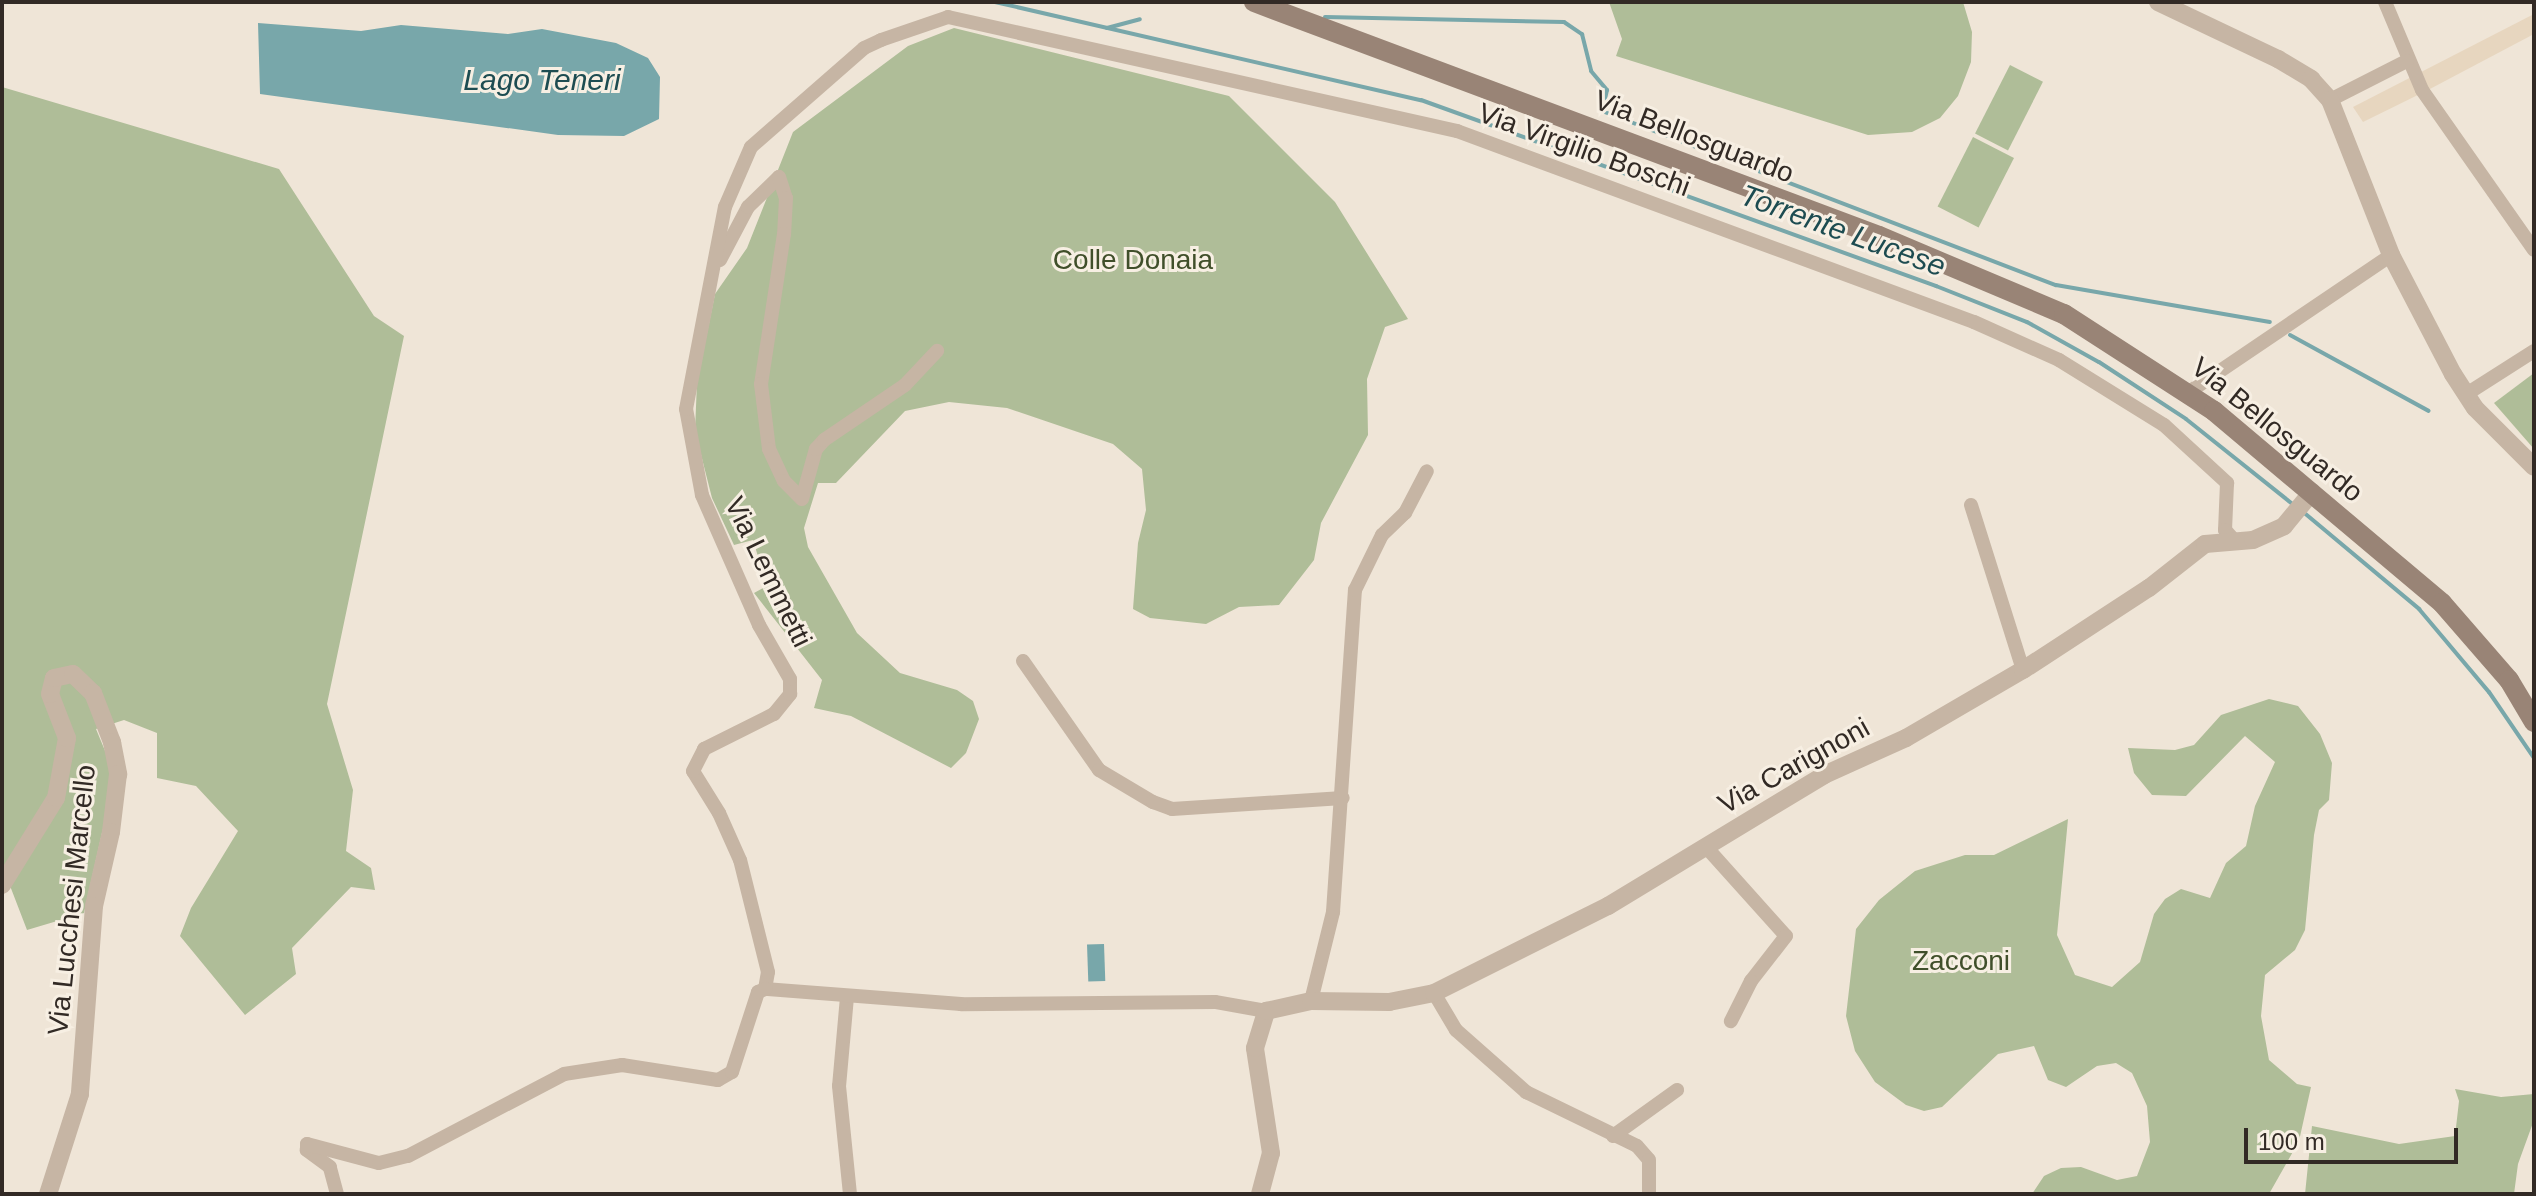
<!DOCTYPE html>
<style>
body{margin:0}
#map{position:relative;width:2536px;height:1196px;overflow:hidden;background:#efe5d7;font-family:Helvetica,sans-serif}
div>[style]{position:absolute}
.green>*{inset:0;background:#afbd98;transform-origin:0 0}
.plaza>*{inset:0;background:#e7d6bf}
.water>*{inset:0;background:#78a7aa;transform-origin:0 0}
.stream>*{height:4px;margin:-2px;padding:0 2px;transform-origin:2px;border-radius:2px;background:#78a7aa}
.minor>*{height:14px;margin:-7px;padding:0 7px;transform-origin:7px;border-radius:7px;background:#c6b5a4}
.tertiary>*{height:18px;margin:-9px;padding:0 9px;transform-origin:9px;border-radius:9px;background:#c6b5a4}
.secondary>*{height:20px;margin:-10px;padding:0 10px;transform-origin:10px;border-radius:10px;background:#998476}
span{translate:-50% -50%;white-space:nowrap;text-align:center;line-height:1.15;-webkit-text-stroke:6px #f7efe3;paint-order:stroke}
.street-label{font-size:28px;color:#322a25}
.park-label{font-size:28px;color:#404f2a}
.water-label{font-size:30px;color:#1d4c51;font-style:italic}
.frame{position:absolute;inset:0;border:4px solid #322a25;pointer-events:none}
.scale{position:absolute;left:2244px;top:1128px;width:214px;height:36px;box-sizing:border-box;border:4px solid #322a25;border-top:0;padding-left:10px;font-size:24px;line-height:28px;white-space:nowrap;color:#322a25;-webkit-text-stroke:6px #f7efe3;paint-order:stroke}
</style>
<div id="map">
<div class="green">
<i style="clip-path:polygon(1609px 2px,1963px 2px,1972px 32px,1971px 62px,1958px 96px,1940px 118px,1912px 132px,1868px 135px,1616px 56px,1622px 39px)"></i>
<i style="clip-path:polygon(954px 28px,1229px 96px,1335px 202px,1408px 319px,1385px 327px,1367px 379px,1368px 435px,1321px 523px,1314px 560px,1279px 605px,1239px 607px,1206px 624px,1150px 618px,1133px 609px,1138px 543px,1146px 510px,1142px 469px,1113px 444px,1007px 408px,949px 402px,905px 411px,836px 483px,818px 483px,804px 528px,808px 547px,857px 633px,900px 673px,957px 690px,973px 701px,979px 719px,966px 753px,951px 768px,851px 716px,814px 708px,822px 680px,754px 593px,767px 586px,753px 540px,734px 545px,712px 498px,695px 431px,697px 382px,715px 294px,747px 248px,793px 132px,908px 46px)"></i>
<i style="left:2010px;top:65px;width:37px;height:77px;rotate:27deg"></i>
<i style="clip-path:polygon(2px 87px,279px 169px,374px 316px,404px 336px,327px 704px,353px 790px,346px 851px,371px 868px,375px 890px,351px 887px,292px 948px,296px 974px,245px 1015px,180px 936px,191px 908px,238px 831px,196px 786px,157px 778px,157px 733px,124px 720px,96px 729px,115px 775px,84px 913px,27px 930px,2px 865px)"></i>
<i style="left:1973px;top:137px;width:46px;height:78px;rotate:27deg"></i>
<i style="clip-path:polygon(2534px 373px,2534px 449px,2494px 403px)"></i>
<i style="clip-path:polygon(2269px 699px,2298px 706px,2320px 734px,2332px 763px,2329px 800px,2319px 810px,2314px 835px,2305px 930px,2295px 950px,2265px 975px,2261px 1016px,2269px 1060px,2297px 1084px,2311px 1087px,2299px 1141px,2269px 1194px,2032px 1194px,2044px 1176px,2061px 1168px,2081px 1167px,2117px 1180px,2137px 1176px,2150px 1142px,2147px 1106px,2132px 1073px,2116px 1063px,2097px 1066px,2066px 1087px,2048px 1080px,2034px 1046px,1998px 1054px,1942px 1107px,1924px 1111px,1906px 1105px,1875px 1082px,1855px 1051px,1846px 1016px,1856px 929px,1879px 900px,1915px 871px,1965px 855px,1994px 855px,2068px 819px,2057px 935px,2075px 975px,2112px 987px,2140px 962px,2154px 914px,2165px 899px,2181px 889px,2210px 898px,2226px 863px,2246px 846px,2255px 806px,2275px 762px,2245px 736px,2186px 796px,2152px 795px,2134px 773px,2128px 748px,2175px 750px,2194px 745px,2221px 715px)"></i>
<i style="clip-path:polygon(2455px 1089px,2501px 1097px,2534px 1094px,2534px 1120px,2518px 1164px,2514px 1194px,2305px 1194px,2312px 1126px,2399px 1144px,2455px 1136px,2459px 1101px)"></i>
</div>
<div class="plaza">
<i style="clip-path:polygon(2534px 14px,2534px 34px,2428px 90px,2363px 122px,2353px 107px)"></i>
</div>
<div class="water">
<i style="clip-path:polygon(258px 23px,361px 31px,401px 25px,508px 34px,542px 29px,616px 43px,648px 58px,660px 77px,659px 119px,624px 136px,558px 135px,260px 94px)"></i>
<i style="left:1104px;top:944px;width:37px;height:17px;rotate:88deg"></i>
</div>
<div class="stream">
<i style="left:995px;top:2px;width:437px;rotate:13deg"></i>
<i style="left:1421px;top:100px;width:548px;rotate:19.86deg"></i>
<i style="left:1936px;top:286px;width:98px;rotate:21.6deg"></i>
<i style="left:2027px;top:322px;width:82px;rotate:29.1deg"></i>
<i style="left:2099px;top:362px;width:104px;rotate:33.2deg"></i>
<i style="left:2186px;top:419px;width:139px;rotate:38.6deg"></i>
<i style="left:1325px;top:17px;width:239px;rotate:1.2deg"></i>
<i style="left:1564px;top:22px;width:22px;rotate:34deg"></i>
<i style="left:1582px;top:34px;width:38px;rotate:76deg"></i>
<i style="left:1591px;top:71px;width:25px;rotate:50deg"></i>
<i style="left:1607px;top:90px;width:22px;rotate:103deg"></i>
<i style="left:1602px;top:111px;width:486px;rotate:21deg"></i>
<i style="left:2056px;top:285px;width:217px;rotate:9.8deg"></i>
<i style="left:1107px;top:28px;width:34px;rotate:-15deg"></i>
<i style="left:2290px;top:335px;width:158px;rotate:28.7deg"></i>
<i style="left:2302px;top:511px;width:153px;rotate:39.9deg"></i>
<i style="left:2419px;top:609px;width:109px;rotate:49.9deg"></i>
<i style="left:2489px;top:692px;width:80px;rotate:55.7deg"></i>
</div>
<div class="minor">
<i style="left:2385px;top:2px;width:95px;rotate:67.2deg"></i>
<i style="left:2422px;top:90px;width:195px;rotate:55deg"></i>
<i style="left:2330px;top:100px;width:86px;rotate:-26.9deg"></i>
<i style="left:720px;top:260px;width:60px;rotate:-62.2deg"></i>
<i style="left:748px;top:207px;width:43px;rotate:-44.1deg"></i>
<i style="left:779px;top:177px;width:22px;rotate:72deg"></i>
<i style="left:786px;top:198px;width:36px;rotate:93deg"></i>
<i style="left:784px;top:234px;width:152px;rotate:98.7deg"></i>
<i style="left:761px;top:384px;width:65px;rotate:83deg"></i>
<i style="left:769px;top:449px;width:35px;rotate:65deg"></i>
<i style="left:784px;top:481px;width:25px;rotate:45deg"></i>
<i style="left:802px;top:499px;width:52px;rotate:-74.4deg"></i>
<i style="left:816px;top:449px;width:12px;rotate:-48deg"></i>
<i style="left:824px;top:440px;width:98px;rotate:-34.2deg"></i>
<i style="left:905px;top:385px;width:47px;rotate:-46.7deg"></i>
<i style="left:2189px;top:392px;width:244px;rotate:-34.1deg"></i>
<i style="left:2465px;top:395px;width:82px;rotate:-32.5deg"></i>
<i style="left:1971px;top:505px;width:173px;rotate:72.5deg"></i>
<i style="left:1023px;top:661px;width:133px;rotate:55.1deg"></i>
<i style="left:1099px;top:770px;width:63px;rotate:30.7deg"></i>
<i style="left:1153px;top:802px;width:20px;rotate:20deg"></i>
<i style="left:1172px;top:809px;width:171px;rotate:-3.7deg"></i>
<i style="left:1707px;top:848px;width:118px;rotate:48.1deg"></i>
<i style="left:1786px;top:936px;width:57px;rotate:127.9deg"></i>
<i style="left:1751px;top:981px;width:45px;rotate:116.6deg"></i>
<i style="left:1434px;top:993px;width:43px;rotate:59.3deg"></i>
<i style="left:1456px;top:1030px;width:94px;rotate:41.5deg"></i>
<i style="left:1526px;top:1092px;width:123px;rotate:25.9deg"></i>
<i style="left:1637px;top:1146px;width:18px;rotate:49deg"></i>
<i style="left:1649px;top:1160px;width:34px;rotate:90deg"></i>
<i style="left:847px;top:997px;width:89px;rotate:95.1deg"></i>
<i style="left:839px;top:1086px;width:109px;rotate:84.2deg"></i>
<i style="left:1311px;top:1001px;width:92px;rotate:-76.1deg"></i>
<i style="left:1333px;top:912px;width:323px;rotate:-86.1deg"></i>
<i style="left:1355px;top:590px;width:61px;rotate:-63.9deg"></i>
<i style="left:1382px;top:535px;width:32px;rotate:-44deg"></i>
<i style="left:1405px;top:513px;width:47px;rotate:-62.4deg"></i>
<i style="left:1266px;top:1011px;width:52px;rotate:-170deg"></i>
<i style="left:1215px;top:1002px;width:254px;rotate:179.5deg"></i>
<i style="left:961px;top:1004px;width:197px;rotate:-175.6deg"></i>
<i style="left:765px;top:989px;width:17px;rotate:-80deg"></i>
<i style="left:768px;top:972px;width:115px;rotate:-104deg"></i>
<i style="left:740px;top:860px;width:51px;rotate:-114.1deg"></i>
<i style="left:719px;top:813px;width:49px;rotate:-121.8deg"></i>
<i style="left:693px;top:771px;width:25px;rotate:-63deg"></i>
<i style="left:704px;top:749px;width:78px;rotate:-26.6deg"></i>
<i style="left:774px;top:714px;width:26px;rotate:-51deg"></i>
<i style="left:790px;top:694px;width:15px;rotate:-90deg"></i>
<i style="left:790px;top:679px;width:62px;rotate:-119.9deg"></i>
<i style="left:759px;top:625px;width:142px;rotate:-113.7deg"></i>
<i style="left:702px;top:495px;width:87px;rotate:-100.5deg"></i>
<i style="left:686px;top:409px;width:206px;rotate:-79.1deg"></i>
<i style="left:725px;top:207px;width:65px;rotate:-66.6deg"></i>
<i style="left:751px;top:147px;width:150px;rotate:-41.2deg"></i>
<i style="left:864px;top:48px;width:19px;rotate:-25deg"></i>
<i style="left:881px;top:40px;width:71px;rotate:-18.9deg"></i>
<i style="left:948px;top:17px;width:522px;rotate:12.62deg"></i>
<i style="left:1457px;top:131px;width:551px;rotate:20.28deg"></i>
<i style="left:1974px;top:322px;width:93px;rotate:24.1deg"></i>
<i style="left:2059px;top:360px;width:123px;rotate:31.8deg"></i>
<i style="left:2164px;top:425px;width:86px;rotate:42.6deg"></i>
<i style="left:2227px;top:483px;width:47px;rotate:92.4deg"></i>
<i style="left:2225px;top:530px;width:15px;rotate:48deg"></i>
<i style="left:1613px;top:1136px;width:79px;rotate:-35.7deg"></i>
<i style="left:337px;top:1194px;width:28px;rotate:-105deg"></i>
<i style="left:330px;top:1167px;width:29px;rotate:-144deg"></i>
<i style="left:307px;top:1150px;width:6px;rotate:-90deg"></i>
<i style="left:307px;top:1144px;width:74px;rotate:14.8deg"></i>
<i style="left:379px;top:1163px;width:30px;rotate:-14deg"></i>
<i style="left:408px;top:1156px;width:176px;rotate:-27.7deg"></i>
<i style="left:564px;top:1074px;width:59px;rotate:-8.8deg"></i>
<i style="left:622px;top:1065px;width:97px;rotate:8.9deg"></i>
<i style="left:718px;top:1080px;width:16px;rotate:-30deg"></i>
<i style="left:732px;top:1072px;width:84px;rotate:-72deg"></i>
<i style="left:758px;top:992px;width:8px;rotate:-23deg"></i>
</div>
<div class="tertiary">
<i style="left:2158px;top:2px;width:133px;rotate:25.4deg"></i>
<i style="left:2278px;top:59px;width:39px;rotate:31deg"></i>
<i style="left:2311px;top:79px;width:28px;rotate:48deg"></i>
<i style="left:2330px;top:100px;width:167px;rotate:68.5deg"></i>
<i style="left:2391px;top:255px;width:134px;rotate:62.5deg"></i>
<i style="left:2453px;top:374px;width:40px;rotate:57.1deg"></i>
<i style="left:2475px;top:408px;width:83px;rotate:45deg"></i>
<i style="left:2px;top:885px;width:102px;rotate:-58.2deg"></i>
<i style="left:56px;top:798px;width:61px;rotate:-79.6deg"></i>
<i style="left:67px;top:738px;width:47px;rotate:-111.1deg"></i>
<i style="left:50px;top:694px;width:16px;rotate:-76deg"></i>
<i style="left:54px;top:678px;width:19px;rotate:-12deg"></i>
<i style="left:73px;top:674px;width:28px;rotate:44deg"></i>
<i style="left:93px;top:693px;width:53px;rotate:68.8deg"></i>
<i style="left:112px;top:742px;width:33px;rotate:79deg"></i>
<i style="left:118px;top:774px;width:58px;rotate:96.9deg"></i>
<i style="left:111px;top:832px;width:76px;rotate:102.9deg"></i>
<i style="left:94px;top:906px;width:189px;rotate:94.3deg"></i>
<i style="left:80px;top:1094px;width:105px;rotate:107.7deg"></i>
<i style="left:1260px;top:1194px;width:42px;rotate:-75deg"></i>
<i style="left:1271px;top:1153px;width:106px;rotate:-98.7deg"></i>
<i style="left:1255px;top:1048px;width:39px;rotate:-73deg"></i>
<i style="left:1266px;top:1011px;width:46px;rotate:-12.5deg"></i>
<i style="left:1311px;top:1001px;width:78px;rotate:0.7deg"></i>
<i style="left:1389px;top:1002px;width:46px;rotate:-11.3deg"></i>
<i style="left:1434px;top:993px;width:195px;rotate:-26.6deg"></i>
<i style="left:1608px;top:906px;width:253px;rotate:-31.2deg"></i>
<i style="left:1824px;top:775px;width:90px;rotate:-24.3deg"></i>
<i style="left:1906px;top:738px;width:135px;rotate:-30.2deg"></i>
<i style="left:2023px;top:670px;width:150px;rotate:-33.1deg"></i>
<i style="left:2149px;top:588px;width:71px;rotate:-38.2deg"></i>
<i style="left:2205px;top:544px;width:48px;rotate:-4.8deg"></i>
<i style="left:2253px;top:540px;width:34px;rotate:-24deg"></i>
<i style="left:2284px;top:526px;width:44px;rotate:-50.5deg"></i>
</div>
<div class="secondary">
<i style="left:1254px;top:2px;width:667px;rotate:20.53deg"></i>
<i style="left:1879px;top:236px;width:201px;rotate:22.9deg"></i>
<i style="left:2064px;top:314px;width:179px;rotate:32.9deg"></i>
<i style="left:2214px;top:411px;width:298px;rotate:40.1deg"></i>
<i style="left:2442px;top:603px;width:102px;rotate:49deg"></i>
<i style="left:2509px;top:680px;width:49px;rotate:59.2deg"></i>
</div>
<div class="street-label">
<span style="left:1694px;top:137px;rotate:21deg">Via Bellosguardo</span>
<span style="left:1584px;top:150px;rotate:20deg">Via Virgilio Boschi</span>
<span style="left:2277px;top:430px;rotate:39deg">Via Bellosguardo</span>
<span style="left:768px;top:572px;rotate:64deg">Via Lemmetti</span>
<span style="left:1794px;top:766px;rotate:-29deg">Via Carignoni</span>
<span style="left:72px;top:900px;rotate:-84deg">Via Lucchesi Marcello</span>
</div>
<div class="park-label">
<span style="left:1133px;top:260px">Colle Donaia</span>
<span style="left:1961px;top:961px">Zacconi</span>
</div>
<div class="water-label">
<span style="left:542px;top:80px">Lago Teneri</span>
<span style="left:1843px;top:231px;rotate:20deg">Torrente Lucese</span>
</div>
<div class="frame"></div>
<div class="scale">100 m</div>
</div>
